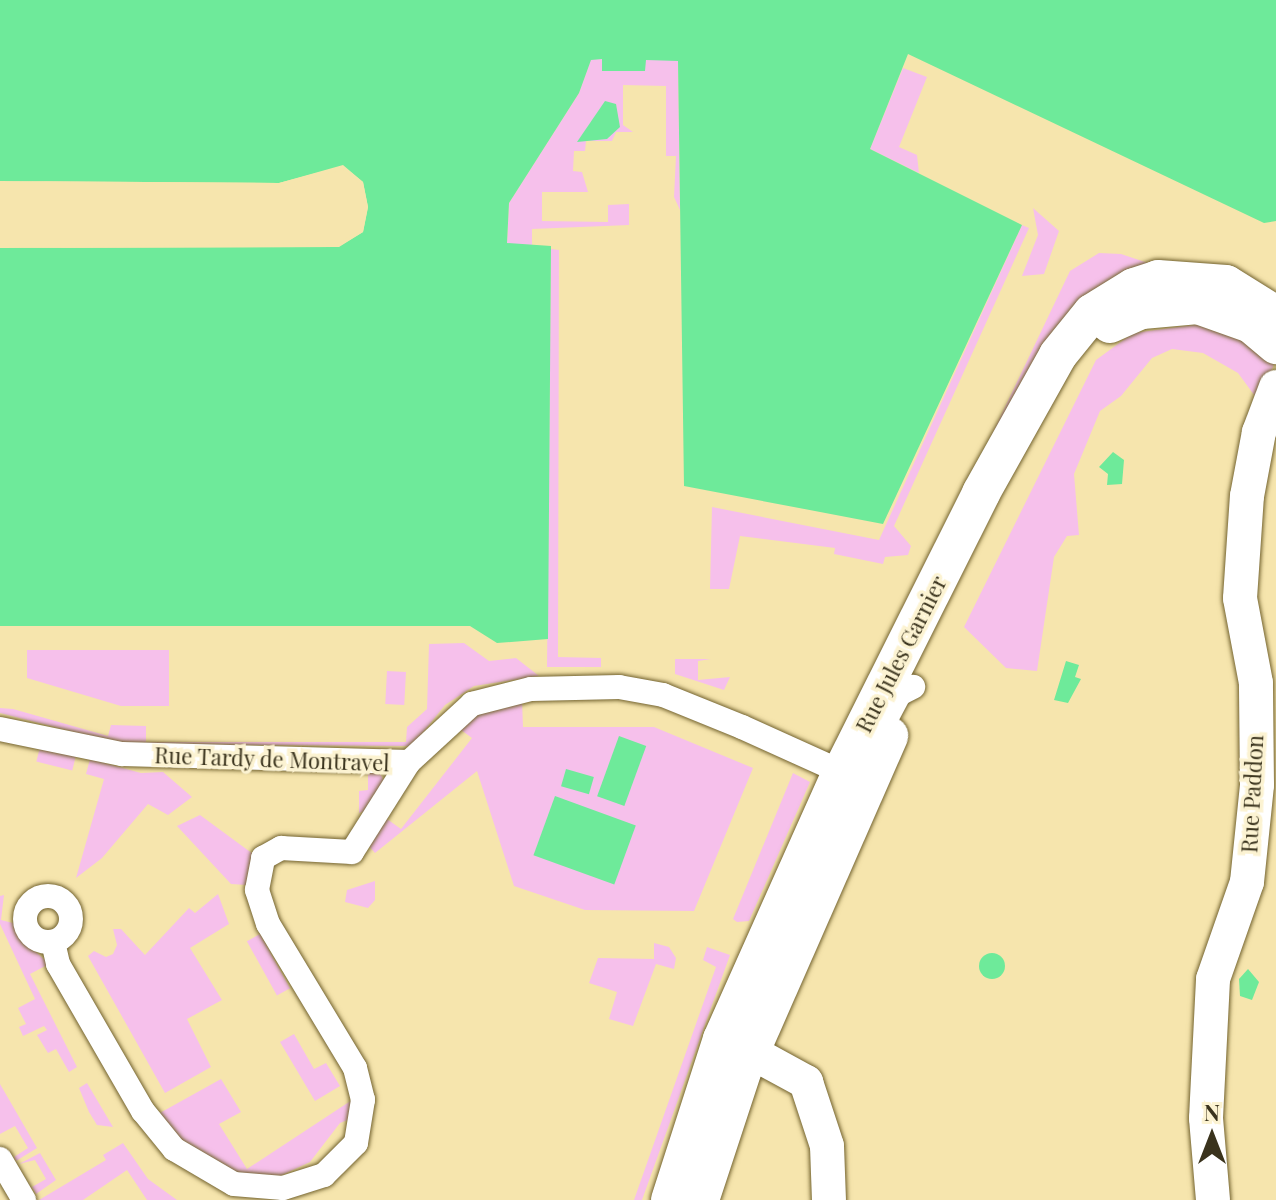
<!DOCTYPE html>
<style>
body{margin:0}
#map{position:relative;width:1276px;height:1200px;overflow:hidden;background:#f6e5ad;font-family:"Playfair Display",serif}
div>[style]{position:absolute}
.green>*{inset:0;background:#f6c0eb;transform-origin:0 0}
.water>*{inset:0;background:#6eea9a;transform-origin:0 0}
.round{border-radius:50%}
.pier>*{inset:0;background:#f6e5ad}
.roads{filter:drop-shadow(0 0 2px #73632f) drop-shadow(0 0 2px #73632f)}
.street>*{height:24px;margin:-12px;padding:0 12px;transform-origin:12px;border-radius:12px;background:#fff}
.street>.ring{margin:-12px;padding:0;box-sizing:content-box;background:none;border:24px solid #fff;border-radius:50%}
.secondary>*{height:34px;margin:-17px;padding:0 17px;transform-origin:17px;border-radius:17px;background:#fff}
.primary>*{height:38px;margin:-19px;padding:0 19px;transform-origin:19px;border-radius:19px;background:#fff}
span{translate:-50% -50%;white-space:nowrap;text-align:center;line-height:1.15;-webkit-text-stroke:7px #fcf3d2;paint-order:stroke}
.street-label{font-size:22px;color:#3a331d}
.north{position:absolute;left:1172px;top:1096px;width:80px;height:80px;-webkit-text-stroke:6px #fcf3d2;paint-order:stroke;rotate:0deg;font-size:22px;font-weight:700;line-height:32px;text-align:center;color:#3a331d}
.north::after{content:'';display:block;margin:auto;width:28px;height:36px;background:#3a331d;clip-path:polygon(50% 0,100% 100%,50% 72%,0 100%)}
</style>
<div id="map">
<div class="green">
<i style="clip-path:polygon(591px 59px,602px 59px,603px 71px,645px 71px,645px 60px,678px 60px,680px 210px,674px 197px,676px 156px,666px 156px,666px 86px,623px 85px,623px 125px,633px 132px,616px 132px,612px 141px,586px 141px,585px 151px,574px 151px,573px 171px,582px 172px,588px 192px,542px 192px,542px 221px,608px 222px,608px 205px,629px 204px,629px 225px,532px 229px,532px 245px,507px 244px,509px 203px,579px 93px)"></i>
<i style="clip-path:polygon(903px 68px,927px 77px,899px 147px,917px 155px,919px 173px,870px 149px)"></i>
<i style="clip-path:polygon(1033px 208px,1059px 231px,1044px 274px,1022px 276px,1038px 235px)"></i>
<i style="clip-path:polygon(1022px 225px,1029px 228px,894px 526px,911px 546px,908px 555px,885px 557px,883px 564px,834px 554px,835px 548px,740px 536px,729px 589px,710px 589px,712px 507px,879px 540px)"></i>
<i style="clip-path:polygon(551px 249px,559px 250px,558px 657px,601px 658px,601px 667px,547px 667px)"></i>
<i style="clip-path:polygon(1099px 253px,1121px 254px,1160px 267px,1095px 295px,844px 744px,1070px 271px)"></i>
<i style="clip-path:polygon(1209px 323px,1276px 358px,1260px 403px,1238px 373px,1203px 353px,1172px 349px,1152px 358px,1121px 396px,1100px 411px,1074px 474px,1079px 535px,1067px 536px,1054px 557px,1037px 671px,1006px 668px,964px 627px,1096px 360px,1133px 333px)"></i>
<i style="clip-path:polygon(464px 643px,489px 661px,516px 658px,539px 676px,474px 686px,445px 705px,412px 746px,121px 744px,0 713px,0 708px,13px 709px,108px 736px,111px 725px,146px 726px,146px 742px,406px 742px,407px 727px,427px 709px,429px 644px)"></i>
<i style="clip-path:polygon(27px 650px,169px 650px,169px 706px,121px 706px,27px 678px)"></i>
<i style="clip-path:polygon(675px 659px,711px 659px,698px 661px,698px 680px,730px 677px,724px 690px,675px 674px)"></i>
<i style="left:387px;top:671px;width:19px;height:33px;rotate:3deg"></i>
<i style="clip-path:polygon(522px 701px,523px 727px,654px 727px,753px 768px,694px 911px,585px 910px,514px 886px,477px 771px,375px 853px,368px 845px,387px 819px,401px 829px,472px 738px,457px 727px,474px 711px)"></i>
<i style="left:40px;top:747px;width:37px;height:15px;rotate:14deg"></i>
<i style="clip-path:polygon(90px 759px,141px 773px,163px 772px,192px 797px,168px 815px,148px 804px,102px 858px,76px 878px,104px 779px,86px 774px)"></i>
<i style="clip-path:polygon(368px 771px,380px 773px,385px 783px,369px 810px,359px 813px,359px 791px,368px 790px)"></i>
<i style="clip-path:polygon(793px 773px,810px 782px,749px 921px,737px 922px,733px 919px)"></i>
<i style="clip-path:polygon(200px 815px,253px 854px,247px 885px,231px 884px,177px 826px)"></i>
<i style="clip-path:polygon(375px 881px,375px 900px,368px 908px,345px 902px,347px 890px)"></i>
<i style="clip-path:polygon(218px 894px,229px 924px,190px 948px,222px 1000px,187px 1019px,211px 1067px,165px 1093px,88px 956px,94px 951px,106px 957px,113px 954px,117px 945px,113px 929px,121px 929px,145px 955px,189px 908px,195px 913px)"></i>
<i style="clip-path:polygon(4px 895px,1px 920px,17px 924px,22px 939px,49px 964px,30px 974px,77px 1067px,69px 1072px,56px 1049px,48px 1053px,37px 1035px,47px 1030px,44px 1026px,23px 1036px,19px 1027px,26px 1024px,18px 1008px,35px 999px,0 924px,0 896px)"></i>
<i style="left:260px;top:934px;width:62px;height:15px;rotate:61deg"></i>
<i style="clip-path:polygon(654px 943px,669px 947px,676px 958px,674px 969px,656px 964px,633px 1026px,609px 1019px,617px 992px,589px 983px,598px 958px,654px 959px)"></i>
<i style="clip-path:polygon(707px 947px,730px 955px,642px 1200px,634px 1200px,716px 967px,703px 960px)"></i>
<i style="clip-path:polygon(294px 1034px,314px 1069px,326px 1063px,340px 1086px,315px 1101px,280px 1042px)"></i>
<i style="clip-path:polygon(221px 1079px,241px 1112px,219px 1124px,247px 1169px,352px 1100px,350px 1119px,340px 1123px,310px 1162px,280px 1176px,244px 1175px,216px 1165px,177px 1139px,158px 1114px)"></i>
<i style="clip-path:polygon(87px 1083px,113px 1127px,97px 1125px,89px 1112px,79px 1088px)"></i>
<i style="clip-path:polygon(0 1084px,37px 1148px,16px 1161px,14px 1157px,28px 1148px,15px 1126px,0 1134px)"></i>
<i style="clip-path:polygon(123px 1143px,148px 1179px,177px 1200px,147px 1200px,127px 1170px,83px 1200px,39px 1200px,106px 1160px,103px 1155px)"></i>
<i style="clip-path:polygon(40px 1153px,56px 1180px,36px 1194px,32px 1187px,46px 1179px,35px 1160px,19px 1164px)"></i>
</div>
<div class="water">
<i style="clip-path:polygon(0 0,1276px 0,1276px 221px,1264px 223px,908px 54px,870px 149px,1022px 225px,883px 524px,684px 486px,678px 61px,646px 60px,645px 71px,602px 71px,602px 59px,591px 60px,579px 93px,509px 203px,507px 243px,551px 246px,548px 639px,497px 643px,470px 626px,0 626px,0 248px,338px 247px,363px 232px,368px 207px,363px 182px,343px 166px,279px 183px,0 181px)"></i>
<i style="clip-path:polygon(605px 101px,616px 104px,620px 127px,607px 139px,577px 142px)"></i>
<i style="clip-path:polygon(1113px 452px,1124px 460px,1122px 484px,1107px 485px,1108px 474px,1099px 467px)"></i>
<i style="clip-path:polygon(1066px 661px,1079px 665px,1075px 677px,1081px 679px,1068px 703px,1054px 700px)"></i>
<i style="left:619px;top:736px;width:29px;height:64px;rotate:20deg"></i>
<i style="left:566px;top:769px;width:29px;height:18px;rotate:16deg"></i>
<i style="left:555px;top:796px;width:86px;height:63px;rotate:20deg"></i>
<i class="round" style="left:979px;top:953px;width:26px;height:26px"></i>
<i style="clip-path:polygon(1248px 969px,1259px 982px,1252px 1000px,1240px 996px,1239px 979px)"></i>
</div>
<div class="pier">
<i style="clip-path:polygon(343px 165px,363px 182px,368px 207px,363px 232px,339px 247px,0 248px,337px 243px,360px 230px,364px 207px,360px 184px,343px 170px,279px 187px,0 181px,279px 183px)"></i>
</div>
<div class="roads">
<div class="street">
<i style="left:887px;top:717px;width:26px;rotate:-62deg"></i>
<i style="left:899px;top:694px;width:16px;rotate:-27deg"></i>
<i style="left:0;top:729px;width:125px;rotate:11.6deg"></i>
<i style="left:122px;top:754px;width:287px;rotate:1.6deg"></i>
<i style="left:409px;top:762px;width:86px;rotate:-42.6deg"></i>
<i style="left:472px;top:704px;width:61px;rotate:-14.3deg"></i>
<i style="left:531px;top:689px;width:88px;rotate:-1.3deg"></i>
<i style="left:619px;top:687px;width:45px;rotate:10.3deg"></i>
<i style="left:663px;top:695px;width:85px;rotate:22.1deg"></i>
<i style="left:742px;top:727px;width:102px;rotate:24.3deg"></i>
<i style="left:835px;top:769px;width:18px;rotate:52deg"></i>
<i class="ring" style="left:25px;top:896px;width:22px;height:22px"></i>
<i style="left:53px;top:942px;width:23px;rotate:77deg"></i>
<i style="left:58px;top:964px;width:170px;rotate:60deg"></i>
<i style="left:143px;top:1111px;width:49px;rotate:50.8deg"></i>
<i style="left:174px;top:1149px;width:69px;rotate:30.3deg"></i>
<i style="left:234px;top:1184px;width:49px;rotate:4.7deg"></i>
<i style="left:283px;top:1188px;width:43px;rotate:-17.6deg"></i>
<i style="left:324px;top:1175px;width:45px;rotate:-45deg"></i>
<i style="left:356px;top:1143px;width:44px;rotate:-80.8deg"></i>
<i style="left:363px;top:1100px;width:33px;rotate:-104deg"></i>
<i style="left:355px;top:1068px;width:168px;rotate:-121.1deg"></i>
<i style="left:268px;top:924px;width:36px;rotate:-108deg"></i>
<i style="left:257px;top:890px;width:33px;rotate:-79deg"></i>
<i style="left:263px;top:858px;width:21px;rotate:-29deg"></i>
<i style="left:281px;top:848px;width:71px;rotate:3.2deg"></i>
<i style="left:352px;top:852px;width:107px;rotate:-57.7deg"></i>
<i style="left:0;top:1159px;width:48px;rotate:59.7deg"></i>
</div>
<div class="secondary">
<i style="left:727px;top:1059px;width:12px;rotate:-42deg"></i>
<i style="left:736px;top:1051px;width:15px;rotate:4deg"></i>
<i style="left:751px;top:1052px;width:63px;rotate:28.6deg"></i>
<i style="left:806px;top:1082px;width:67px;rotate:71.8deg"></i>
<i style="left:827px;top:1146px;width:54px;rotate:87.9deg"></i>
<i style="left:1213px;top:1200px;width:82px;rotate:-94.9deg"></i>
<i style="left:1206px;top:1118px;width:139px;rotate:-87.1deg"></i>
<i style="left:1213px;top:979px;width:103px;rotate:-70.7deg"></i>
<i style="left:1247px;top:882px;width:98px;rotate:-84.1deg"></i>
<i style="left:1257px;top:785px;width:102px;rotate:-90.6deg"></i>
<i style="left:1256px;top:683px;width:86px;rotate:-100.7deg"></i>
<i style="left:1240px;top:598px;width:102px;rotate:-86.1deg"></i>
<i style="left:1247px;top:496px;width:65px;rotate:-79.4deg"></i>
<i style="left:1259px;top:432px;width:48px;rotate:-69.3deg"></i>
</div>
<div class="primary">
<i style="left:1110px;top:324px;width:35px;rotate:-24deg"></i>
<i style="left:1142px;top:310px;width:56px;rotate:-5.1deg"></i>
<i style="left:1198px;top:305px;width:56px;rotate:19.7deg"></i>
<i style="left:1251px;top:324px;width:33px;rotate:40deg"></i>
<i style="left:670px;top:1200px;width:169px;rotate:-72.1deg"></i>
<i style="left:722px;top:1039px;width:291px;rotate:-65.9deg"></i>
<i style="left:841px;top:773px;width:313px;rotate:-63.4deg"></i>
<i style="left:981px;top:493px;width:158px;rotate:-60.8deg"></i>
<i style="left:1058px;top:355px;width:54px;rotate:-51deg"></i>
<i style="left:1092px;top:313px;width:49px;rotate:-31.8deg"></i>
<i style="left:1134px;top:287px;width:25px;rotate:-18deg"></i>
<i style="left:1158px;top:279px;width:68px;rotate:4.2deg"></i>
<i style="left:1226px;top:284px;width:59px;rotate:31.8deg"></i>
<i style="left:700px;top:1200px;width:138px;rotate:-71.8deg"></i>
<i style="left:743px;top:1069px;width:364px;rotate:-66.3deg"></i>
</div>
</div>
<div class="street-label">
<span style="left:901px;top:654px;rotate:-63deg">Rue Jules Garnier</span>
<span style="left:272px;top:759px;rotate:2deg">Rue Tardy de Montravel</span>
<span style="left:1252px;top:794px;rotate:-87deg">Rue Paddon</span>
</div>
<div class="north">N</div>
</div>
